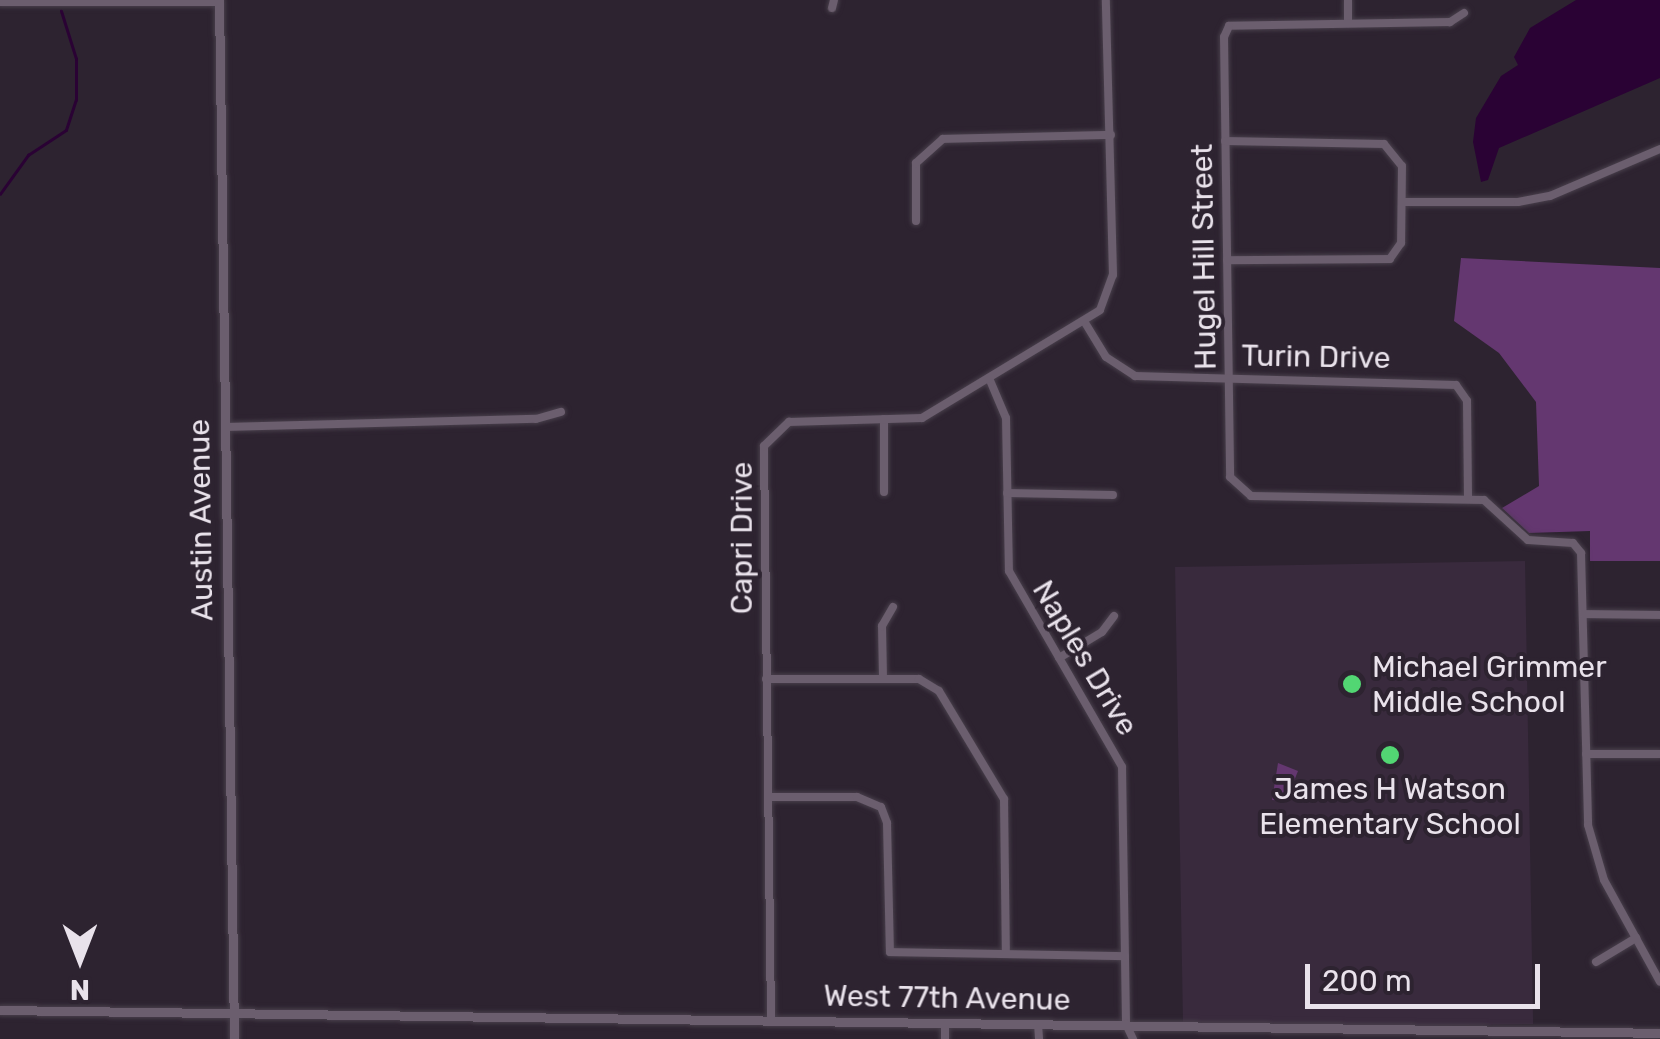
<!DOCTYPE html>
<style>
body{margin:0}
#map{position:relative;width:1660px;height:1039px;overflow:hidden;background:#2d2330;font-family:Rubik,sans-serif}
div>[style]{position:absolute}
.built>*{inset:0;background:#392a3d;transform-origin:0 0}
.green>*{inset:0;background:#643770}
.water>*{inset:0;background:#2a0234}
.stream>*{height:2.5px;margin:-1.25px;padding:0 1.25px;transform-origin:1.25px;border-radius:1.25px;background:#2a0234}
.roads{filter:drop-shadow(0 0 2px #483f4b) drop-shadow(0 0 2px #483f4b)}
.minor>*{height:8px;margin:-4px;padding:0 4px;transform-origin:4px;border-radius:4px;background:#6b5e6e}
.tertiary>*{height:9px;margin:-4.5px;padding:0 4.5px;transform-origin:4.5px;border-radius:4.5px;background:#6b5e6e}
.dots>*{width:28px;height:28px;translate:-50% -50%;box-sizing:border-box;border:5px solid #2d2330;border-radius:50%}
span{translate:-50% -50%;white-space:nowrap;text-align:center;line-height:1.15;-webkit-text-stroke:8px #2d2330;paint-order:stroke}
.street-label{font-size:30px;color:#e9e2eb}
.poi-label{font-size:30px;color:#e9e2eb}
.left{translate:0 -50%;text-align:left}
.north{position:absolute;left:30px;top:909px;width:100px;height:100px;-webkit-text-stroke:8px #2d2330;paint-order:stroke;rotate:180deg;font-size:28px;font-weight:700;line-height:40px;text-align:center;color:#e9e2eb}
.north::after{content:'';display:block;margin:auto;width:35px;height:45px;background:#e9e2eb;clip-path:polygon(50% 0,100% 100%,50% 72%,0 100%)}
.scale{position:absolute;left:1305px;top:964px;width:235px;height:45px;box-sizing:border-box;border:5px solid #e9e2eb;border-top:0;padding-left:12px;font-size:30px;line-height:35px;white-space:nowrap;color:#e9e2eb;-webkit-text-stroke:8px #2d2330;paint-order:stroke}
</style>
<div id="map">
<div class="built">
<i style="left:1525px;top:561px;width:463px;height:350px;rotate:89deg"></i>
</div>
<div class="green">
<i style="clip-path:polygon(1461px 258px,1660px 268px,1660px 561px,1590px 561px,1590px 531px,1529px 533px,1502px 508px,1539px 486px,1536px 402px,1499px 353px,1454px 321px)"></i>
<i style="clip-path:polygon(1278px 763px,1298px 771px,1286px 801px,1272px 800px)"></i>
</div>
<div class="water">
<i style="clip-path:polygon(1576px 0,1660px 0,1660px 78px,1499px 148px,1488px 180px,1481px 182px,1473px 142px,1476px 118px,1501px 76px,1518px 65px,1514px 57px,1530px 28px)"></i>
</div>
<div class="stream">
<i style="left:0;top:194px;width:48px;rotate:-54.3deg"></i>
<i style="left:28px;top:155px;width:45px;rotate:-33.3deg"></i>
<i style="left:66px;top:130px;width:32px;rotate:-72deg"></i>
<i style="left:76px;top:100px;width:41px;rotate:-90deg"></i>
<i style="left:76px;top:59px;width:50px;rotate:-107.4deg"></i>
</div>
<div class="roads">
<div class="minor">
<i style="left:1348px;top:0;width:23px;rotate:90deg"></i>
<i style="left:0;top:2px;width:219px"></i>
<i style="left:832px;top:8px;width:8px;rotate:-76deg"></i>
<i style="left:1464px;top:13px;width:17px;rotate:147deg"></i>
<i style="left:1450px;top:22px;width:221px;rotate:179deg"></i>
<i style="left:1229px;top:26px;width:12px;rotate:114deg"></i>
<i style="left:1224px;top:37px;width:440px;rotate:89.2deg"></i>
<i style="left:1230px;top:477px;width:28px;rotate:42deg"></i>
<i style="left:1251px;top:496px;width:233px;rotate:1deg"></i>
<i style="left:1484px;top:500px;width:59px;rotate:42.3deg"></i>
<i style="left:1528px;top:540px;width:45px;rotate:3.8deg"></i>
<i style="left:1573px;top:543px;width:13px;rotate:51deg"></i>
<i style="left:1581px;top:553px;width:272px;rotate:88.5deg"></i>
<i style="left:1588px;top:825px;width:57px;rotate:73.8deg"></i>
<i style="left:1604px;top:880px;width:116px;rotate:61.2deg"></i>
<i style="left:1225px;top:141px;width:159px;rotate:1.1deg"></i>
<i style="left:1384px;top:144px;width:28px;rotate:51deg"></i>
<i style="left:1402px;top:166px;width:77px;rotate:90.7deg"></i>
<i style="left:1401px;top:243px;width:19px;rotate:125deg"></i>
<i style="left:1390px;top:259px;width:163px;rotate:179.6deg"></i>
<i style="left:1402px;top:202px;width:116px"></i>
<i style="left:1518px;top:202px;width:33px;rotate:-11deg"></i>
<i style="left:1550px;top:196px;width:120px;rotate:-23.1deg"></i>
<i style="left:916px;top:221px;width:58px;rotate:-90deg"></i>
<i style="left:916px;top:163px;width:36px;rotate:-42deg"></i>
<i style="left:943px;top:139px;width:168px;rotate:-1.4deg"></i>
<i style="left:1084px;top:321px;width:42px;rotate:58.6deg"></i>
<i style="left:1106px;top:357px;width:35px;rotate:33deg"></i>
<i style="left:1135px;top:376px;width:321px;rotate:1.6deg"></i>
<i style="left:1456px;top:385px;width:19px;rotate:55deg"></i>
<i style="left:1467px;top:401px;width:97px;rotate:89.4deg"></i>
<i style="left:989px;top:378px;width:43px;rotate:67deg"></i>
<i style="left:1006px;top:418px;width:153px;rotate:88.9deg"></i>
<i style="left:1009px;top:571px;width:226px;rotate:60deg"></i>
<i style="left:1122px;top:767px;width:257px;rotate:89.1deg"></i>
<i style="left:1126px;top:1024px;width:17px;rotate:65deg"></i>
<i style="left:884px;top:419px;width:73px;rotate:90deg"></i>
<i style="left:225px;top:427px;width:311px;rotate:-1.5deg"></i>
<i style="left:536px;top:419px;width:26px;rotate:-16deg"></i>
<i style="left:1007px;top:493px;width:106px;rotate:1.1deg"></i>
<i style="left:1583px;top:614px;width:77px;rotate:0.7deg"></i>
<i style="left:1059px;top:658px;width:50px;rotate:-31.2deg"></i>
<i style="left:1102px;top:632px;width:20px;rotate:-53deg"></i>
<i style="left:883px;top:678px;width:52px;rotate:-91.1deg"></i>
<i style="left:882px;top:626px;width:22px;rotate:-60deg"></i>
<i style="left:766px;top:679px;width:153px"></i>
<i style="left:919px;top:679px;width:23px;rotate:31deg"></i>
<i style="left:939px;top:691px;width:126px;rotate:59deg"></i>
<i style="left:1004px;top:799px;width:155px;rotate:89.3deg"></i>
<i style="left:1586px;top:754px;width:74px"></i>
<i style="left:768px;top:797px;width:89px"></i>
<i style="left:857px;top:797px;width:26px;rotate:23deg"></i>
<i style="left:881px;top:807px;width:17px;rotate:69deg"></i>
<i style="left:887px;top:823px;width:129px;rotate:88.7deg"></i>
<i style="left:890px;top:952px;width:235px;rotate:1deg"></i>
<i style="left:1596px;top:962px;width:47px;rotate:-31deg"></i>
<i style="left:771px;top:1021px;width:575px;rotate:-90.7deg"></i>
<i style="left:764px;top:446px;width:35px;rotate:-44deg"></i>
<i style="left:789px;top:422px;width:133px;rotate:-1.7deg"></i>
<i style="left:922px;top:418px;width:208px;rotate:-31.2deg"></i>
<i style="left:1100px;top:310px;width:37px;rotate:-70deg"></i>
<i style="left:1113px;top:275px;width:275px;rotate:-91.5deg"></i>
<i style="left:945px;top:1023px;width:16px;rotate:90deg"></i>
<i style="left:1038px;top:1024px;width:15px;rotate:86deg"></i>
</div>
<div class="tertiary">
<i style="left:219px;top:0;width:1039px;rotate:89.17deg"></i>
<i style="left:0;top:1010px;width:1660px;rotate:0.79deg"></i>
</div>
</div>
<div class="dots">
<i style="left:1352px;top:684px;background:#52d673"></i>
<i style="left:1390px;top:755px;background:#52d673"></i>
</div>
<div class="street-label">
<span style="left:1204px;top:257px;rotate:-91deg">Hugel Hill Street</span>
<span style="left:1316px;top:357px;rotate:1deg">Turin Drive</span>
<span style="left:201px;top:520px;rotate:-91deg">Austin Avenue</span>
<span style="left:742px;top:538px;rotate:-90deg">Capri Drive</span>
<span style="left:1085px;top:658px;rotate:59deg">Naples Drive</span>
<span style="left:947px;top:998px;rotate:1deg">West 77th Avenue</span>
</div>
<div class="poi-label">
<span class="left" style="left:1372px;top:684px">Michael Grimmer<br>Middle School</span>
<span style="left:1390px;top:806px">James H Watson<br>Elementary School</span>
</div>
<div class="north">N</div>
<div class="scale">200 m</div>
</div>
